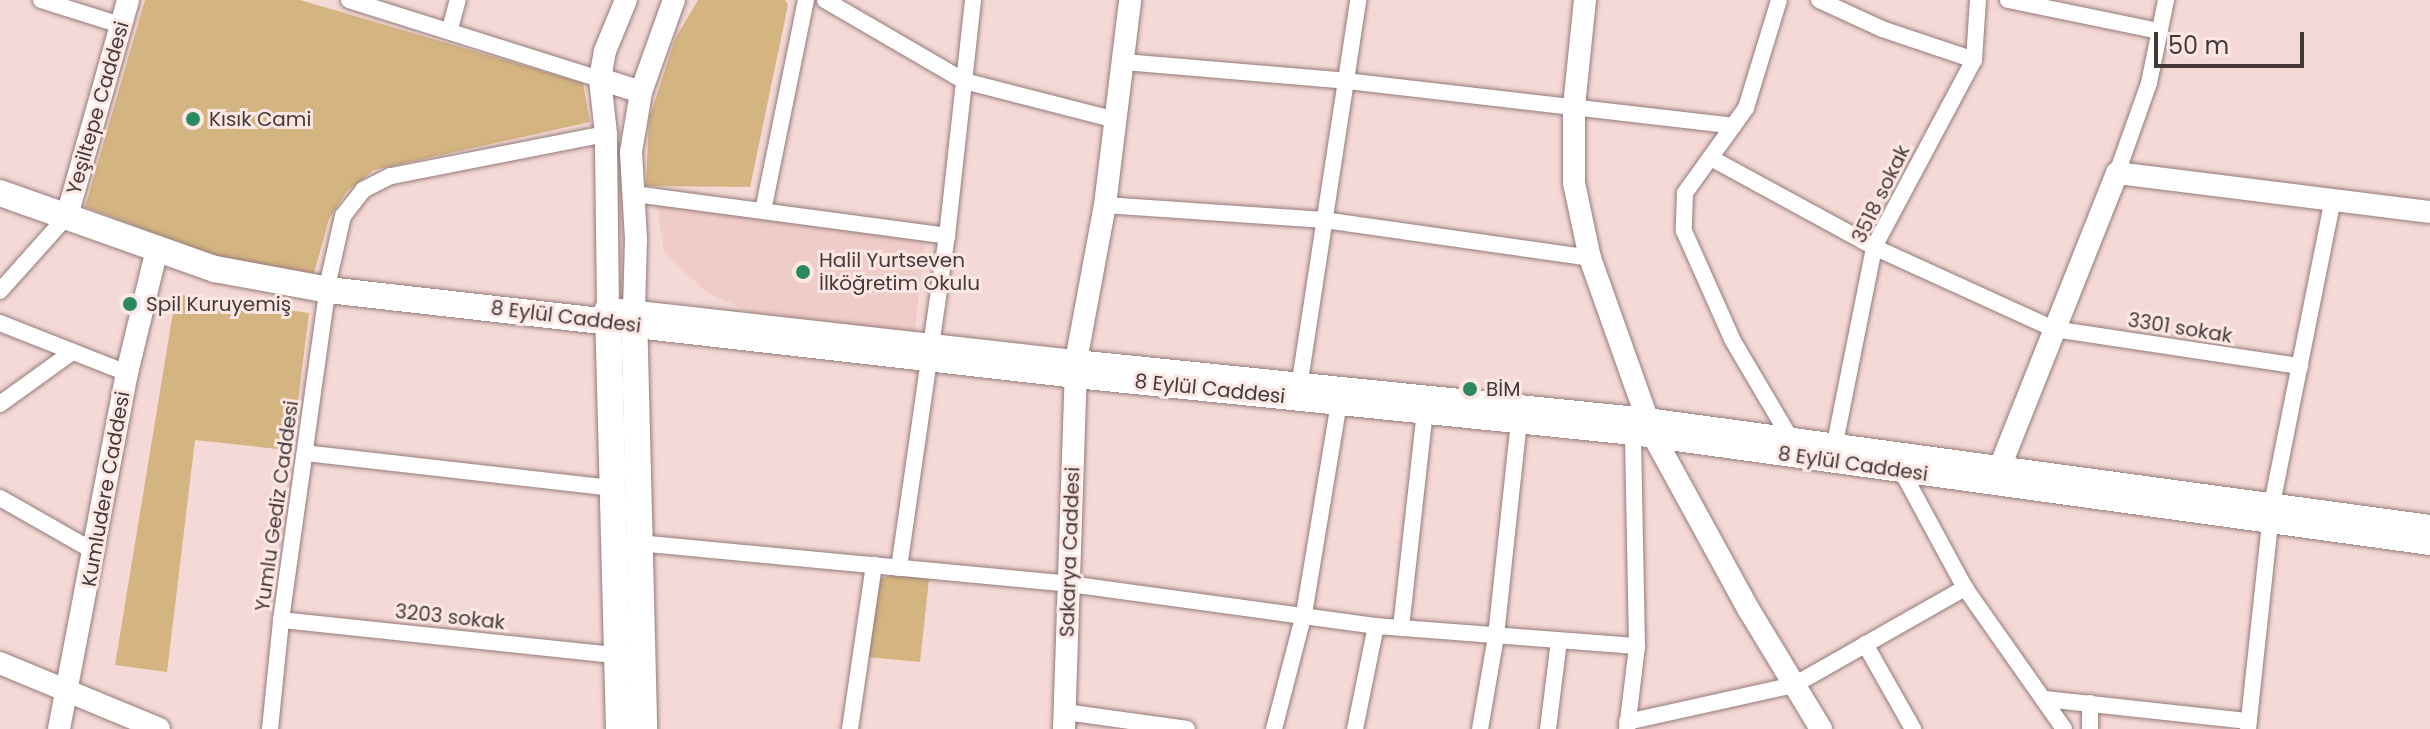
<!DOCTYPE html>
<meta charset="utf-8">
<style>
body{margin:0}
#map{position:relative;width:2430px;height:729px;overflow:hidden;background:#f4d9d6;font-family:Poppins,sans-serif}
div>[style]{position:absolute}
.built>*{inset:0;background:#f0ccc9}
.green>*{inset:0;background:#d4b480}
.roads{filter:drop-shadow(0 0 2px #937b79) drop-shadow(0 0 2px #937b79)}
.street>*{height:16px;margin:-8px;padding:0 8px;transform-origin:8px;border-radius:8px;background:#fff}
.secondary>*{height:22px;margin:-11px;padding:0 11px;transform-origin:11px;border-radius:11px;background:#fff}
.primary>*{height:26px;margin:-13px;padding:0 13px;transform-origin:13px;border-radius:13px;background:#fff}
.dots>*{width:22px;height:22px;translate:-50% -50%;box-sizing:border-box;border:4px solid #fde7e5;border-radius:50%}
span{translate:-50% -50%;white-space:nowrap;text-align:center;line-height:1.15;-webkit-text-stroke:6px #fde7e5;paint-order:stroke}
.street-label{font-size:20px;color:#433938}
.poi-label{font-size:20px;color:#433938}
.left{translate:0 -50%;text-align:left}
.scale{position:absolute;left:2154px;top:32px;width:150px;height:36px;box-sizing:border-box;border:4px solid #433938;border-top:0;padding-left:10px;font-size:24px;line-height:28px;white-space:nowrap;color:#433938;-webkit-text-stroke:6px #fde7e5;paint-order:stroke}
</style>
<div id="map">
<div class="built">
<i style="clip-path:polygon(656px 199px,925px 237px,914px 340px,764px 318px,706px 292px,664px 252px)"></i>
</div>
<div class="green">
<i style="clip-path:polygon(145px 0,300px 0,583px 83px,590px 122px,374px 170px,347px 191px,329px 219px,314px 273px,224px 259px,85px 207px)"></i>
<i style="clip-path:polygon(698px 0,785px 0,788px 5px,750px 187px,646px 186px,649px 119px,675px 39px)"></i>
<i style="clip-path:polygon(176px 294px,309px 313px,293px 441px,278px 449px,195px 440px,167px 672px,115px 665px)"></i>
<i style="clip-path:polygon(895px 574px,929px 579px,920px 662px,867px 657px,879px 579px)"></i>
</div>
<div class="roads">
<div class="street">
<i style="left:41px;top:0;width:84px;rotate:17.4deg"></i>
<i style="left:349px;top:0;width:263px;rotate:17.5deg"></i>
<i style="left:825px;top:0;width:161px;rotate:30.2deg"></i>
<i style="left:964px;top:81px;width:157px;rotate:14.4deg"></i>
<i style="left:1779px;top:0;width:113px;rotate:107deg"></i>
<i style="left:1746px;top:108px;width:105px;rotate:125.7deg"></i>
<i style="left:1685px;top:193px;width:38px;rotate:92deg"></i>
<i style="left:1684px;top:231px;width:120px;rotate:66deg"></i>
<i style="left:1733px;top:341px;width:118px;rotate:59.5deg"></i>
<i style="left:1819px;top:0;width:69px;rotate:24.7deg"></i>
<i style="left:1882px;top:29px;width:97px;rotate:18.6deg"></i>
<i style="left:2008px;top:0;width:154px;rotate:11.6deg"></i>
<i style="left:450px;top:29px;width:30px;rotate:-75deg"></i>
<i style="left:1123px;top:62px;width:225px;rotate:4.8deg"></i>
<i style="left:1347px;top:81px;width:389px;rotate:6.6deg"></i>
<i style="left:1711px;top:158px;width:186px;rotate:28.6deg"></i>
<i style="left:1874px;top:247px;width:198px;rotate:24.5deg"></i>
<i style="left:2054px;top:329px;width:249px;rotate:8.6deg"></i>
<i style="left:2117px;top:173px;width:96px;rotate:-70.4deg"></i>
<i style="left:2149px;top:83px;width:85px;rotate:-78.4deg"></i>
<i style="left:634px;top:194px;width:316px;rotate:7.6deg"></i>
<i style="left:1105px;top:205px;width:220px;rotate:3.9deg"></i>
<i style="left:1324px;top:220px;width:269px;rotate:8.1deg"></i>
<i style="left:763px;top:211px;width:215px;rotate:-78.5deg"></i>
<i style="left:0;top:291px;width:101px;rotate:-48.2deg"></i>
<i style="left:0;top:323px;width:136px;rotate:21.5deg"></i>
<i style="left:1298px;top:394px;width:399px;rotate:-81.3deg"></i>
<i style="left:0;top:404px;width:89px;rotate:-35.8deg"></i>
<i style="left:305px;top:453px;width:311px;rotate:6.5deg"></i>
<i style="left:1833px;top:453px;width:210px;rotate:-78.7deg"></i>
<i style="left:1874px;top:247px;width:212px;rotate:-61.9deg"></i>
<i style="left:1974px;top:60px;width:60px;rotate:-86.2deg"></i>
<i style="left:1899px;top:466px;width:139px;rotate:61.6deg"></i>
<i style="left:1965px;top:588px;width:172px;rotate:54.9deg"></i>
<i style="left:0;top:498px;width:109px;rotate:29.6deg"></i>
<i style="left:638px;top:543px;width:433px;rotate:5.4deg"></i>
<i style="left:1069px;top:584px;width:310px;rotate:7.8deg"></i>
<i style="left:1376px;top:626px;width:262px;rotate:4.4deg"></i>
<i style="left:899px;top:568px;width:335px;rotate:-81.8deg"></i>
<i style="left:947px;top:236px;width:237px;rotate:-83.7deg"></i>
<i style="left:281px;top:620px;width:336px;rotate:6deg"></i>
<i style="left:1401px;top:628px;width:218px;rotate:-83.7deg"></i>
<i style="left:1865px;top:644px;width:98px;rotate:60.5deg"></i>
<i style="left:2045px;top:699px;width:205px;rotate:6.2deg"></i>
<i style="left:2090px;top:703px;width:26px;rotate:90deg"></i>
<i style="left:1065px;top:712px;width:123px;rotate:7.9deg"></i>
<i style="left:1627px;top:722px;width:171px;rotate:-12.5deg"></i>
<i style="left:1794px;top:685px;width:197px;rotate:-29.6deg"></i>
<i style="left:270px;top:729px;width:110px;rotate:-84.2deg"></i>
<i style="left:281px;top:620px;width:345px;rotate:-82deg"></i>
<i style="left:329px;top:278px;width:64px;rotate:-77.3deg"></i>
<i style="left:343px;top:216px;width:33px;rotate:-52deg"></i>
<i style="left:363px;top:190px;width:31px;rotate:-27deg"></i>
<i style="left:391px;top:176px;width:219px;rotate:-11.1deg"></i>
<i style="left:850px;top:729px;width:166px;rotate:-81.7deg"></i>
<i style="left:1274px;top:729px;width:119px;rotate:-75.4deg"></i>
<i style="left:1304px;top:614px;width:215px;rotate:-80.6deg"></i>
<i style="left:1355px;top:729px;width:105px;rotate:-78.5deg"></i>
<i style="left:1480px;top:729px;width:94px;rotate:-80.2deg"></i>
<i style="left:1496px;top:636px;width:217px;rotate:-83.9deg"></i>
<i style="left:1548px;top:729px;width:89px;rotate:-82.9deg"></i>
<i style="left:1627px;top:729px;width:84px;rotate:-83.1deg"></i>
<i style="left:1637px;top:646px;width:214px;rotate:-91.1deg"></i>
<i style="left:2248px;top:729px;width:226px;rotate:-83.9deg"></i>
<i style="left:2272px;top:504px;width:310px;rotate:-78.7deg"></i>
</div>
<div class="secondary">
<i style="left:1585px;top:0;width:108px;rotate:95.9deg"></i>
<i style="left:1574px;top:107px;width:76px;rotate:90deg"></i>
<i style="left:1574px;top:183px;width:77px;rotate:78deg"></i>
<i style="left:1590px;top:258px;width:188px;rotate:70.4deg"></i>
<i style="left:1653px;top:435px;width:200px;rotate:61.3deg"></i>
<i style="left:1749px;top:610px;width:139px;rotate:58.8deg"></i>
<i style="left:600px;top:79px;width:43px;rotate:17.6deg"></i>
<i style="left:67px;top:216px;width:224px;rotate:-74.2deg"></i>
<i style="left:608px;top:309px;width:175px;rotate:-90.7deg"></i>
<i style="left:606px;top:134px;width:55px;rotate:-96.2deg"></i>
<i style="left:600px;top:79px;width:28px;rotate:-80deg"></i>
<i style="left:605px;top:51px;width:55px;rotate:-67.6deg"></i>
<i style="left:620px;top:310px;width:459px;rotate:6.4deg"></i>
<i style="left:1076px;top:361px;width:574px;rotate:5.8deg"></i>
<i style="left:1647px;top:419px;width:790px;rotate:7.78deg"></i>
<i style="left:634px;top:311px;width:72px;rotate:-88.4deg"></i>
<i style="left:636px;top:239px;width:87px;rotate:-93.3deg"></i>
<i style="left:631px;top:152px;width:61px;rotate:-80.5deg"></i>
<i style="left:641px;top:92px;width:98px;rotate:-70.3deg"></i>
<i style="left:1996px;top:477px;width:327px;rotate:-68.3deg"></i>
<i style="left:2117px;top:173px;width:315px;rotate:7.1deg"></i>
<i style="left:0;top:663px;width:172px;rotate:22.5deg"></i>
<i style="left:59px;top:729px;width:362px;rotate:-79.2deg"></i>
<i style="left:127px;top:373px;width:128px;rotate:-76.4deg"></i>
<i style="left:1064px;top:729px;width:368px;rotate:-88.1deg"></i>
<i style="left:1076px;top:361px;width:159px;rotate:-79.5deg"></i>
<i style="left:1105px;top:205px;width:207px;rotate:-83deg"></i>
</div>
<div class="primary">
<i style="left:0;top:193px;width:228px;rotate:19.5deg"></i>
<i style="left:215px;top:269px;width:115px;rotate:10.5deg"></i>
<i style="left:328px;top:290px;width:753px;rotate:6.48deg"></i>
<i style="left:1076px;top:375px;width:560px;rotate:5.84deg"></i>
<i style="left:1633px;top:432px;width:805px;rotate:7.86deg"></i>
<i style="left:608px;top:309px;width:420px;rotate:88.5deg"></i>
<i style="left:634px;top:311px;width:418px;rotate:88.6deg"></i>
</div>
</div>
<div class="dots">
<i style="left:193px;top:119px;background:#2b8960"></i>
<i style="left:803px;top:272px;background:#2b8960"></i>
<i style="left:130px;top:304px;background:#2b8960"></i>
<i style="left:1470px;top:389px;background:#2b8960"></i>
</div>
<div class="street-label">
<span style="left:98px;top:108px;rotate:-74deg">Yeşiltepe Caddesi</span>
<span style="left:1881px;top:194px;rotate:-64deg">3518 sokak</span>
<span style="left:566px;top:317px;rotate:7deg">8 Eylül Caddesi</span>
<span style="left:2180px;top:328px;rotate:9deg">3301 sokak</span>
<span style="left:1210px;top:389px;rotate:6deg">8 Eylül Caddesi</span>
<span style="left:1853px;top:464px;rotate:8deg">8 Eylül Caddesi</span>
<span style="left:106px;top:489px;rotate:-80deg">Kumludere Caddesi</span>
<span style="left:277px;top:506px;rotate:-82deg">Yumlu Gediz Caddesi</span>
<span style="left:1070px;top:552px;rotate:-88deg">Sakarya Caddesi</span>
<span style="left:450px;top:617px;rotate:6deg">3203 sokak</span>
</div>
<div class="poi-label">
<span class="left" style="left:209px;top:119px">Kısık Cami</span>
<span class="left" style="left:819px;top:272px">Halil Yurtseven<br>İlköğretim Okulu</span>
<span class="left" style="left:146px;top:304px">Spil Kuruyemiş</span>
<span class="left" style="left:1486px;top:389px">BİM</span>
</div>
<div class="scale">50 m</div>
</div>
